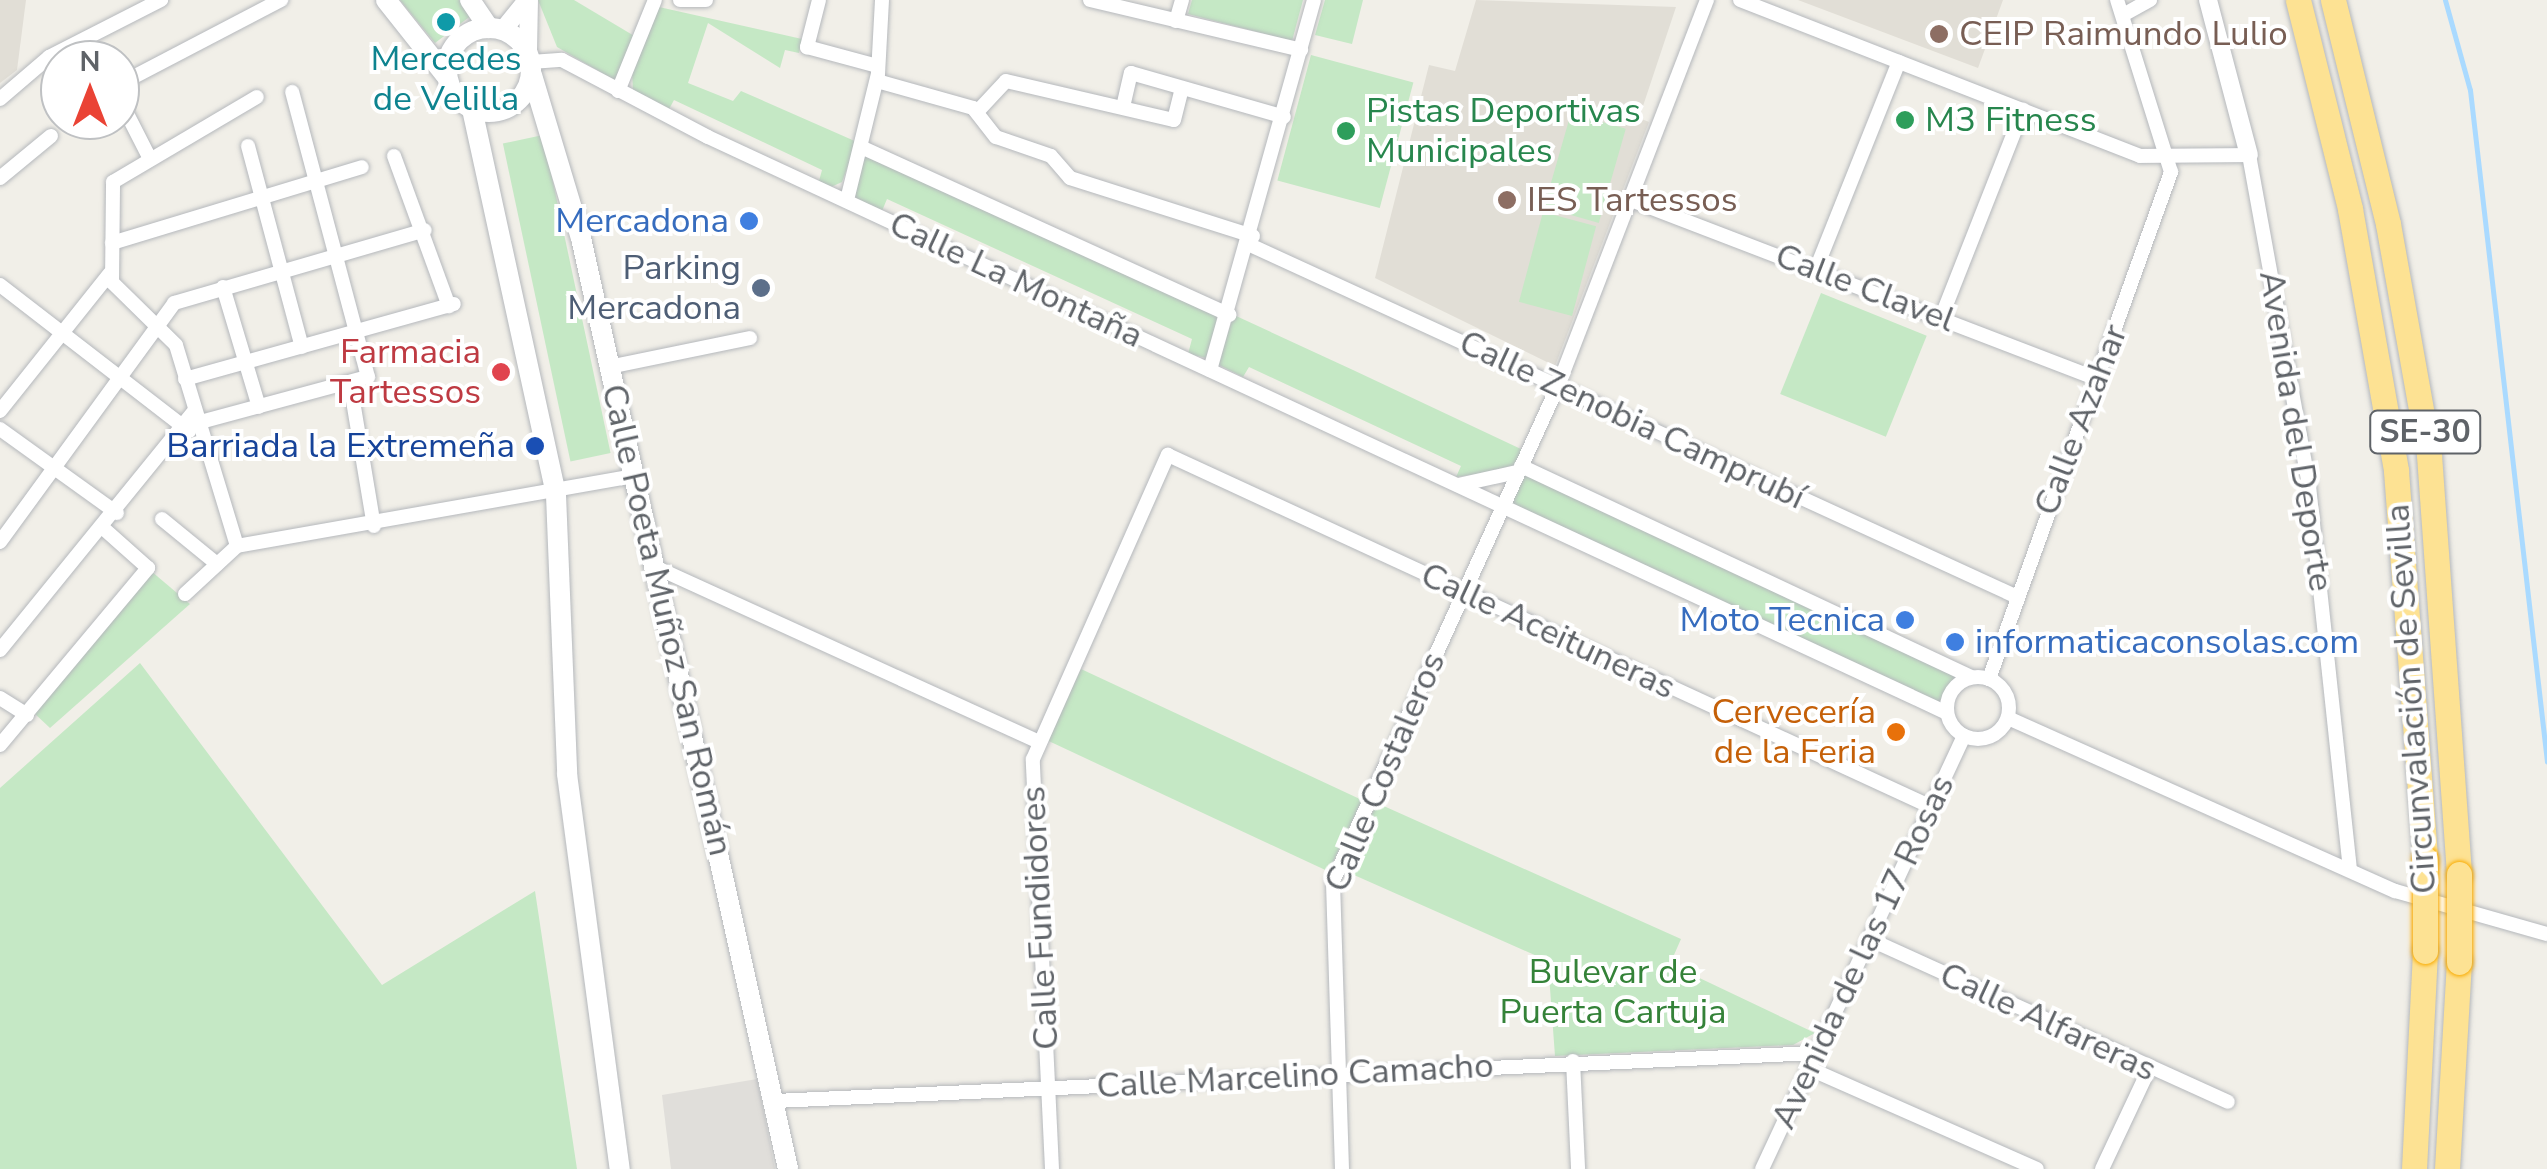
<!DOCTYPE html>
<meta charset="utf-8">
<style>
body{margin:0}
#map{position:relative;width:2547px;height:1169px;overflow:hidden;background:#f1efe8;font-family:"Nunito Sans",sans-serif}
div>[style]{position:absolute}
.industrial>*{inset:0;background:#e0deda}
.education>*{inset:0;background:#e1ded6}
.green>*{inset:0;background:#c5e8c5;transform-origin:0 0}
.stream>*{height:5px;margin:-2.5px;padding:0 2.5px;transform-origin:2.5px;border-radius:2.5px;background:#aadaff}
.roads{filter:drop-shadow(0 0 2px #b5b8bc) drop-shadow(0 0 2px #b5b8bc)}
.minor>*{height:14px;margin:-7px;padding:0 7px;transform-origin:7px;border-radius:7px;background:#fff}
.minor>.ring{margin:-7px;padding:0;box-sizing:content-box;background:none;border:14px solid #fff;border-radius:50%}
.tertiary>*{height:18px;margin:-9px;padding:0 9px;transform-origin:9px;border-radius:9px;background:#fff}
.secondary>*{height:20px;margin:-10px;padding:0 10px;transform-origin:10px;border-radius:10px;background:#fff}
.secondary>.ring{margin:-10px;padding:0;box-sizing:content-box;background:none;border:20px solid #fff;border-radius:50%}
.motorway>*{height:25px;margin:-12.5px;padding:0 12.5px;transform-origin:12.5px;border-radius:12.5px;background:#fde293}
.bridges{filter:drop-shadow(0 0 2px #f9ab00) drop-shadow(0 0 2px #f9ab00)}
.motorway-bridge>*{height:25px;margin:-12.5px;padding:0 12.5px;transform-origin:12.5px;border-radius:12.5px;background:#fde293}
.dots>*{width:28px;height:28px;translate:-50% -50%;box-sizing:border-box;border:5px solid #fff;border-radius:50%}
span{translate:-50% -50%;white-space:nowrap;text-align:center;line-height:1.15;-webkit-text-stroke:8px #fff;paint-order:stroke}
.shield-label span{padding:2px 8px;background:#fff;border:2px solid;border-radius:8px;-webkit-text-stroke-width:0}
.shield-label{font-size:32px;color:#5f6368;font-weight:700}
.education-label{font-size:35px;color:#785e54}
.left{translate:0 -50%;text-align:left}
.culture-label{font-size:35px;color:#0d838f}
.leisure-label{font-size:35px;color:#27864d}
.shop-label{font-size:35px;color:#366cbe}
.right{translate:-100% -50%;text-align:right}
.service-label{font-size:35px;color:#4e5e75}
.street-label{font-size:35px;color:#5f6368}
.health-label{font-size:35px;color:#be3a42}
.transit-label{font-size:35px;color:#164399}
.food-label{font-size:35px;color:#c56008}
.park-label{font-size:35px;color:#348238}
.north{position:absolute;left:40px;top:40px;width:100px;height:100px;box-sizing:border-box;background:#fff;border:2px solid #bfc1c3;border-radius:50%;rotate:0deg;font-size:28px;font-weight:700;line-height:40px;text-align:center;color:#5f6368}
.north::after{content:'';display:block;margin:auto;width:35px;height:45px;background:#ea4335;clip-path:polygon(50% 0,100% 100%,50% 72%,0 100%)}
</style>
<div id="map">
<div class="industrial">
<i style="clip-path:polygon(757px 1079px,775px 1169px,671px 1169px,662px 1095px)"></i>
</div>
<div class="education">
<i style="clip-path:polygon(0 0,26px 0,17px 70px,0 83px)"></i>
<i style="clip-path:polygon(1476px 0,1676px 7px,1639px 118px,1649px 122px,1555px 366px,1375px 278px,1429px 65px,1455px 71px)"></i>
<i style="clip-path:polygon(1798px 0,2003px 0,1978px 68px)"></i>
</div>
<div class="green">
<i style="clip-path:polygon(400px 0,459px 0,472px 15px,435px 43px)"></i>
<i style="clip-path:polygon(538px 0,574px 0,636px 37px,616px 81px,557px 47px)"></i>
<i style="clip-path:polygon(1192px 0,1303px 0,1292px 41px,1188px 14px)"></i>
<i style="clip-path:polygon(1325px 0,1363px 0,1352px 44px,1315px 35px)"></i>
<i style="clip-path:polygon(659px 7px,802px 39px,799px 53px,785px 50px,780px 68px,708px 23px,688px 83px,733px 101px,741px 91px,857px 142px,842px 182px,831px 187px,819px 181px,822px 170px,674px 100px,668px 111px,633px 92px,632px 70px)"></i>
<i style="left:1311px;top:55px;width:106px;height:130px;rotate:15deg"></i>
<i style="left:1571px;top:113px;width:57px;height:98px;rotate:16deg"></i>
<i style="left:543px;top:135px;width:325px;height:41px;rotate:78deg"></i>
<i style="clip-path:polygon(862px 151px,1226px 316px,1207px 358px,1188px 354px,1192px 339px,887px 199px,882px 211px,855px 198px)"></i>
<i style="left:1543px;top:212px;width:55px;height:93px;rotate:15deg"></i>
<i style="left:1821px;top:293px;width:114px;height:109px;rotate:22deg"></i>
<i style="clip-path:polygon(1234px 315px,1353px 370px,1523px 450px,1513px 469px,1456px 477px,1461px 466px,1249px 367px,1243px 377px,1217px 364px)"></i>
<i style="left:1524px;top:472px;width:479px;height:40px;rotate:25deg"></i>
<i style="clip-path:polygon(151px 571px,190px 604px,50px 728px,33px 712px)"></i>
<i style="clip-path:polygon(140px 663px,382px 985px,535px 891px,577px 1169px,0 1169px,0 788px)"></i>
<i style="left:1081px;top:669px;width:310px;height:79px;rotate:25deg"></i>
<i style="clip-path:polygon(1377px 803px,1681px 939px,1670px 964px,1815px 1033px,1793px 1045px,1555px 1056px,1548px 961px,1345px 871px)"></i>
</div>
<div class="stream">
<i style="left:2445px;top:0;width:93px;rotate:74.5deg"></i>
<i style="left:2470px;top:90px;width:676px;rotate:83.46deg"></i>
</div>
<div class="roads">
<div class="minor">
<i style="left:680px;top:0;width:26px"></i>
<i style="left:819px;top:0;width:49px;rotate:104.3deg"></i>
<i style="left:807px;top:47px;width:73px;rotate:15deg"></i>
<i style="left:1090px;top:0;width:217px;rotate:13.3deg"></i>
<i style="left:1740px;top:0;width:429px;rotate:21.3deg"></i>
<i style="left:2140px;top:156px;width:109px;rotate:-0.5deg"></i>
<i style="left:2249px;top:155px;width:336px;rotate:79.7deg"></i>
<i style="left:2309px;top:486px;width:384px;rotate:83.9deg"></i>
<i style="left:2123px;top:15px;width:31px;rotate:-29deg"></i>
<i style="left:1176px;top:21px;width:22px;rotate:-74deg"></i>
<i style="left:531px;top:62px;width:31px;rotate:-4deg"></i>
<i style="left:562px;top:60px;width:165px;rotate:27.8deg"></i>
<i style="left:708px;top:137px;width:1366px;rotate:24.93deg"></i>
<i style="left:877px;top:81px;width:100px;rotate:15.7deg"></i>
<i style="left:973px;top:108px;width:37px;rotate:52deg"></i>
<i style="left:996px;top:137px;width:58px;rotate:19.1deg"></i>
<i style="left:1051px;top:156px;width:29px;rotate:49deg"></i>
<i style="left:1070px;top:178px;width:192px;rotate:17.6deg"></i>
<i style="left:120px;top:84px;width:182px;rotate:-27.6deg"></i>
<i style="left:618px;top:91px;width:98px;rotate:-67.9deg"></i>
<i style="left:0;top:99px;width:65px;rotate:-40.6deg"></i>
<i style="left:49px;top:57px;width:126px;rotate:-27deg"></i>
<i style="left:120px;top:100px;width:62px;rotate:63deg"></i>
<i style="left:1123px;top:107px;width:35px;rotate:-77deg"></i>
<i style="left:1131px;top:73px;width:159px;rotate:16deg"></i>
<i style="left:977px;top:112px;width:42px;rotate:-46.9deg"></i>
<i style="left:1006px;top:81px;width:172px;rotate:13.1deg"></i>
<i style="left:1174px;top:120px;width:33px;rotate:-76deg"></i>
<i style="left:248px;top:146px;width:208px;rotate:75deg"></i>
<i style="left:861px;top:147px;width:405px;rotate:24.5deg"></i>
<i style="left:394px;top:156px;width:160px;rotate:69.9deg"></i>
<i style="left:0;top:178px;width:66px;rotate:-39.5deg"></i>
<i style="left:847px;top:200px;width:130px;rotate:-76.2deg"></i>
<i style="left:878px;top:74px;width:74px;rotate:-86.9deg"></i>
<i style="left:1631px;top:200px;width:499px;rotate:21deg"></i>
<i style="left:112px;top:243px;width:261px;rotate:-16.9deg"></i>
<i style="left:1250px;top:245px;width:839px;rotate:24.64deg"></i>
<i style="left:1816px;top:269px;width:223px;rotate:-68.2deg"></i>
<i style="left:0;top:285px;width:239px;rotate:37.7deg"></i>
<i style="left:223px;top:287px;width:125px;rotate:73.3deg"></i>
<i style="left:1941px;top:318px;width:224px;rotate:-68.5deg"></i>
<i style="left:609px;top:367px;width:144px;rotate:-11.6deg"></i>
<i style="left:1210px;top:370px;width:384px;rotate:-74.3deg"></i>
<i style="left:185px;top:379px;width:279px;rotate:-15.6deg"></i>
<i style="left:350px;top:383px;width:145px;rotate:80.5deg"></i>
<i style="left:0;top:411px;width:176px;rotate:-51.4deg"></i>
<i style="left:197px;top:423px;width:177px;rotate:-15.1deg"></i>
<i style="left:368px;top:377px;width:295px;rotate:-104.9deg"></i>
<i style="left:0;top:429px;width:144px;rotate:35.7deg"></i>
<i style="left:1521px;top:466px;width:498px;rotate:25.1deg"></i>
<i style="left:1458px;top:485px;width:60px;rotate:-12.4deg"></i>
<i style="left:162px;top:519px;width:71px;rotate:39.3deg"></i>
<i style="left:0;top:542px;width:296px;rotate:-53.9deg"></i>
<i style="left:174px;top:303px;width:261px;rotate:-16.2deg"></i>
<i style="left:237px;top:546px;width:210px;rotate:-106.9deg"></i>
<i style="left:176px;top:345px;width:90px;rotate:-135.5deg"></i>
<i style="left:112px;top:282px;width:100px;rotate:-89.4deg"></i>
<i style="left:113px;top:182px;width:167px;rotate:-30.6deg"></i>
<i style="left:653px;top:566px;width:424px;rotate:24.5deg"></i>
<i style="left:185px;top:594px;width:71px;rotate:-42.7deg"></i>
<i style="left:237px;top:546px;width:401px;rotate:-10deg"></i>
<i style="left:0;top:650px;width:308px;rotate:-50.9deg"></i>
<i class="ring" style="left:1947px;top:677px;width:48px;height:48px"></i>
<i style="left:1989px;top:679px;width:539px;rotate:-70.25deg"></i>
<i style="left:2171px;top:172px;width:180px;rotate:-107.4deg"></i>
<i style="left:0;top:698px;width:32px;rotate:32deg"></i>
<i style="left:2008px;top:718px;width:424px;rotate:24.1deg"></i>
<i style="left:2395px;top:891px;width:158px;rotate:15.8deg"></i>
<i style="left:0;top:745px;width:231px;rotate:-50.1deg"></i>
<i style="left:148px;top:568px;width:59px;rotate:-138.4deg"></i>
<i style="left:1869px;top:939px;width:394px;rotate:24.4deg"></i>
<i style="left:1573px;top:1061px;width:108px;rotate:87.3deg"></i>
<i style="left:1808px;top:1068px;width:250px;rotate:23.8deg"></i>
<i style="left:775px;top:1101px;width:1042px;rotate:-2.64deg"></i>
<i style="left:1052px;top:1169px;width:410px;rotate:-92.7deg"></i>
<i style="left:1033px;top:759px;width:333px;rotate:-66.1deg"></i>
<i style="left:1168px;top:455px;width:838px;rotate:24.76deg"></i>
<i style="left:1342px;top:1169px;width:288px;rotate:-91.8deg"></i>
<i style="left:1333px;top:881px;width:544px;rotate:-65.56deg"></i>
<i style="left:1558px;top:386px;width:414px;rotate:-68.9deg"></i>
<i style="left:1762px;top:1169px;width:478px;rotate:-65deg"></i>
<i style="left:2102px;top:1169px;width:110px;rotate:-64.8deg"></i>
</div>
<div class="tertiary">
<i style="left:2208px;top:0;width:160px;rotate:75.2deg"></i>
<i style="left:503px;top:30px;width:38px;rotate:-51deg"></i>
<i style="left:528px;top:51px;width:51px;rotate:-88.9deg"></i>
</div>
<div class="secondary">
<i style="left:386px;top:0;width:98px;rotate:51.6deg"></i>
<i style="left:470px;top:0;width:34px;rotate:56deg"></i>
<i class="ring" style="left:447px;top:28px;width:64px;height:64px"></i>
<i style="left:532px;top:75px;width:170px;rotate:73.3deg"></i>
<i style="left:581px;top:238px;width:954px;rotate:77.46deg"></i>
<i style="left:472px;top:109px;width:395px;rotate:77.7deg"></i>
<i style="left:556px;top:495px;width:279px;rotate:87.7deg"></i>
<i style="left:567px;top:774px;width:399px;rotate:82.4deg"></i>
</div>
<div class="motorway">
<i style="left:2298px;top:0;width:215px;rotate:76deg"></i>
<i style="left:2350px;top:209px;width:266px;rotate:80deg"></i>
<i style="left:2396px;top:471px;width:389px;rotate:85.7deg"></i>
<i style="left:2333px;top:0;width:231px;rotate:76.2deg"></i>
<i style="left:2388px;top:224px;width:235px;rotate:79.9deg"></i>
<i style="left:2429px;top:455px;width:420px;rotate:85.9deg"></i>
<i style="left:2414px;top:1169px;width:218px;rotate:-87.1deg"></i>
<i style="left:2447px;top:1169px;width:207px;rotate:-86.7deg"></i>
</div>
</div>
<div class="bridges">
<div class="motorway-bridge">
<i style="left:2425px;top:951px;width:92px;rotate:-90deg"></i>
<i style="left:2459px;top:962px;width:88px;rotate:-90deg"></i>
</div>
</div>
<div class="dots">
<i style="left:446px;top:22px;background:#0f9aa8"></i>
<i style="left:1939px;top:34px;background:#8d6e63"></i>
<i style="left:1905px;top:120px;background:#2e9e5b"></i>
<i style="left:1346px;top:131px;background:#2e9e5b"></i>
<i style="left:1507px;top:200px;background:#8d6e63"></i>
<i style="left:749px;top:221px;background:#3f7fe0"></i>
<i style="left:761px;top:288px;background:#5c6f8a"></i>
<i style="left:501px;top:372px;background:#e0444e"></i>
<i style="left:535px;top:446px;background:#1a4fb4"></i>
<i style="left:1905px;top:620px;background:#3f7fe0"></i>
<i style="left:1955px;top:642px;background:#3f7fe0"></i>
<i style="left:1896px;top:732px;background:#e8710a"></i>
</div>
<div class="shield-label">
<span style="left:2425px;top:432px">SE-30</span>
</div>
<div class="education-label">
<span class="left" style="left:1959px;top:34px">CEIP Raimundo Lulio</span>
<span class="left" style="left:1527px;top:200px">IES Tartessos</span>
</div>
<div class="culture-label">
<span style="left:446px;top:79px">Mercedes<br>de Velilla</span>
</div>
<div class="leisure-label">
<span class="left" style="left:1366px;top:131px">Pistas Deportivas<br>Municipales</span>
<span class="left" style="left:1925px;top:120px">M3 Fitness</span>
</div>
<div class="shop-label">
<span class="right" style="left:729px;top:221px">Mercadona</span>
<span class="right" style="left:1885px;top:620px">Moto Tecnica</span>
<span class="left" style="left:1975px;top:642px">informaticaconsolas.com</span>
</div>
<div class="service-label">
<span class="right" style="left:741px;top:288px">Parking<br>Mercadona</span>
</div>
<div class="street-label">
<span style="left:1016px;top:280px;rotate:25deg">Calle La Montaña</span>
<span style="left:1865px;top:288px;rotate:21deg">Calle Clavel</span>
<span style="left:1632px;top:420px;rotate:25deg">Calle Zenobia Camprubí</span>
<span style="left:2081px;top:420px;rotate:-69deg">Calle Azahar</span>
<span style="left:2296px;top:431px;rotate:81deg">Avenida del Deporte</span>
<span style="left:667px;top:620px;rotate:77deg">Calle Poeta Muñoz San Román</span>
<span style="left:1548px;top:631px;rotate:25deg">Calle Aceituneras</span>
<span style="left:2411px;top:699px;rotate:-94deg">Circunvalación de Sevilla</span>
<span style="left:1385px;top:772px;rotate:-67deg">Calle Costaleros</span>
<span style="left:1040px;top:918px;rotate:-93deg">Calle Fundidores</span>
<span style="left:1863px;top:952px;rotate:-65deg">Avenida de las 17 Rosas</span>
<span style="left:2048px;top:1022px;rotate:25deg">Calle Alfareras</span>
<span style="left:1295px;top:1076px;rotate:-3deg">Calle Marcelino Camacho</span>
</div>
<div class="health-label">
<span class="right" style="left:481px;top:372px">Farmacia<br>Tartessos</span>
</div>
<div class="transit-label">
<span class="right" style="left:515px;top:446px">Barriada la Extremeña</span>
</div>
<div class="food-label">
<span class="right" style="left:1876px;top:732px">Cervecería<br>de la Feria</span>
</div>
<div class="park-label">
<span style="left:1613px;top:992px">Bulevar de<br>Puerta Cartuja</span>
</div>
<div class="north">N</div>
</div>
